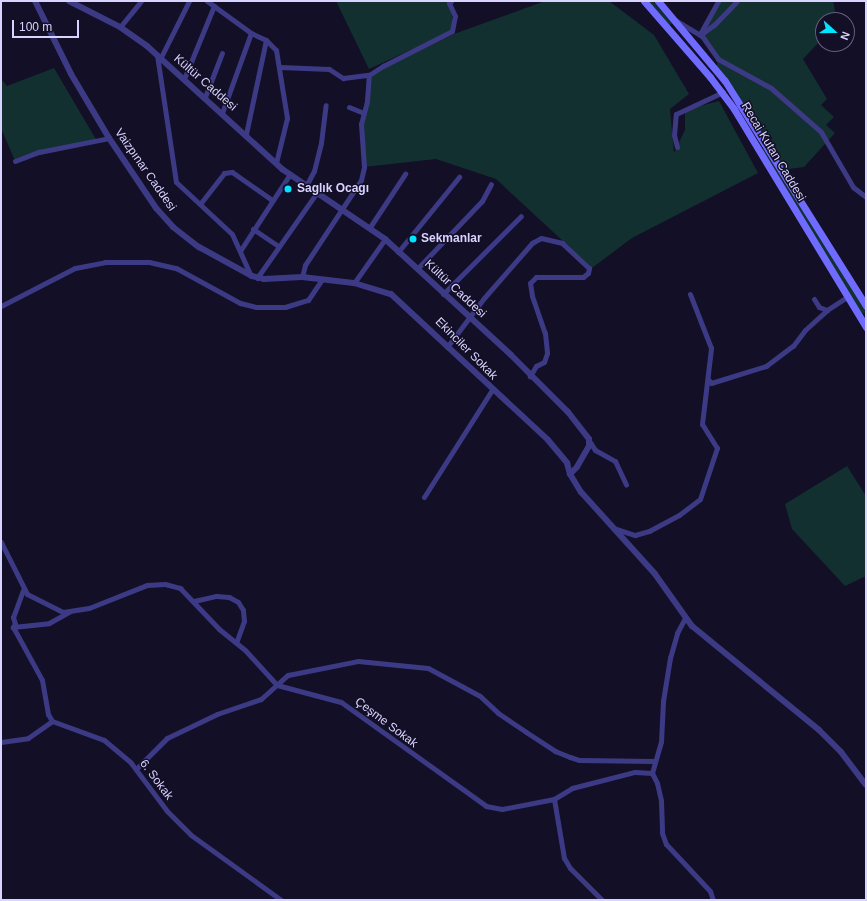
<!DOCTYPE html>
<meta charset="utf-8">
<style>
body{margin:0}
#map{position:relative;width:867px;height:901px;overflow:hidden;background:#130f26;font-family:Arial,sans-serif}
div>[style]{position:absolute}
.green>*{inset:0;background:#12302f;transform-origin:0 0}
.minor>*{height:5px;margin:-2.5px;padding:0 2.5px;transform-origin:2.5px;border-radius:2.5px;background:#3d3a85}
.tertiary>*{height:6px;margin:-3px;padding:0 3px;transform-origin:3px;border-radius:3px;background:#3d3a85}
.secondary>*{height:7px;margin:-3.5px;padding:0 3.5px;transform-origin:3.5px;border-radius:3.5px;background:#6f6bff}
.dots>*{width:11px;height:11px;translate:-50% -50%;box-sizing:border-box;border:2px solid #130f26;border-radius:50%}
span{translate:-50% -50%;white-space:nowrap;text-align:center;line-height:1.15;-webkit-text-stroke:3px #130f26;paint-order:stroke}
.street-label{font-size:12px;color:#d9d4ff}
.poi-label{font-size:12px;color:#d9d4ff;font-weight:700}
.left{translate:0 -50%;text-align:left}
.frame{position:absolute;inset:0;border:2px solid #d9d4ff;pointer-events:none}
.north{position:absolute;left:815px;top:12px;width:40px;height:40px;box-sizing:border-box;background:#130f26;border:1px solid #625e7d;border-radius:50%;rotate:111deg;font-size:11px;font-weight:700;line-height:16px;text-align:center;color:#d9d4ff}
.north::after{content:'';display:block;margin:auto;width:14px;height:18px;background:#00e5ff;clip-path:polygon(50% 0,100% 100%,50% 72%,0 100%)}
.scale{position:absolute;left:12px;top:20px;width:67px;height:18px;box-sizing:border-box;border:2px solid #d9d4ff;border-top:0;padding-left:5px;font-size:12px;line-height:14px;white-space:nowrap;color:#d9d4ff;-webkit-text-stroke:3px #130f26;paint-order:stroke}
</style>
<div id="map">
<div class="green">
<i style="clip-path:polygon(336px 1px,449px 1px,452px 11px,452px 31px,369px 69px)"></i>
<i style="clip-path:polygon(545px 1px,609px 1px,654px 35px,689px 94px,670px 109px,674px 153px,685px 130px,685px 110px,719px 101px,758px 173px,632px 238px,592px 268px,496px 179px,436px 159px,364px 167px,361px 124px,369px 75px,454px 34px)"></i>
<i style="clip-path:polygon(648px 1px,653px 1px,672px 23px,669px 26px)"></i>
<i style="clip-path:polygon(720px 1px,833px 1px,837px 20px,823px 20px,823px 38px,803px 59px,827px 99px,821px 105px,834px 117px,826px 125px,835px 133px,804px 167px,781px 170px,716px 70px,718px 59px,700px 35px)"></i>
<i style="clip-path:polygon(54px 68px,97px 141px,15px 161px,1px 128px,1px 79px,7px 86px)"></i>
<i style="left:764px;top:149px;width:192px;height:4px;rotate:58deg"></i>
<i style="clip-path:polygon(847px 466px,866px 496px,866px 576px,845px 586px,792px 529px,785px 504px)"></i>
</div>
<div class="minor">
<i style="left:207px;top:1px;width:54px;rotate:36deg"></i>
<i style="left:251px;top:33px;width:17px;rotate:25deg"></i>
<i style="left:266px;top:40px;width:14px;rotate:45deg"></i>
<i style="left:276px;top:50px;width:69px;rotate:80.8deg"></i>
<i style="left:287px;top:118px;width:46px;rotate:103.7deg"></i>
<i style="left:675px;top:20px;width:31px;rotate:31deg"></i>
<i style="left:702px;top:36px;width:28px;rotate:55deg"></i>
<i style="left:718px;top:59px;width:60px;rotate:28.7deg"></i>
<i style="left:771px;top:88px;width:67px;rotate:41.3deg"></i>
<i style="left:821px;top:132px;width:64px;rotate:59.8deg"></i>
<i style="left:853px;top:187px;width:16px;rotate:38deg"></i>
<i style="left:120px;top:27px;width:33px;rotate:-51deg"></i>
<i style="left:700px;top:34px;width:38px;rotate:-61deg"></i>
<i style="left:700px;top:35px;width:17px;rotate:-36deg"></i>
<i style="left:714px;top:25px;width:33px;rotate:-46deg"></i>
<i style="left:157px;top:55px;width:128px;rotate:81.5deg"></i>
<i style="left:176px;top:182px;width:76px;rotate:42.9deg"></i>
<i style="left:232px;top:234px;width:46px;rotate:65.7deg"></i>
<i style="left:160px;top:59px;width:65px;rotate:-63.4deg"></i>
<i style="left:280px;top:67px;width:49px;rotate:2.3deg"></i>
<i style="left:329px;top:69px;width:17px;rotate:33deg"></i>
<i style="left:343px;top:78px;width:26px;rotate:-7deg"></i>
<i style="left:184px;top:79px;width:79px;rotate:-67.7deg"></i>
<i style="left:205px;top:97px;width:47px;rotate:-68.9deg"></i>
<i style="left:349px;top:107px;width:16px;rotate:22deg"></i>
<i style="left:222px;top:113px;width:85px;rotate:-70.1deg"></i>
<i style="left:246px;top:134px;width:96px;rotate:-78deg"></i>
<i style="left:677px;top:147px;width:12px;rotate:-104deg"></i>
<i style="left:674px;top:135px;width:21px;rotate:-85deg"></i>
<i style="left:676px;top:114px;width:52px;rotate:-25.1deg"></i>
<i style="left:15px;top:161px;width:26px;rotate:-21deg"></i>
<i style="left:39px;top:152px;width:71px;rotate:-11.3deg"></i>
<i style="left:307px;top:184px;width:15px;rotate:-62deg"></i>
<i style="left:314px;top:171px;width:29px;rotate:-76deg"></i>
<i style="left:321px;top:143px;width:38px;rotate:-83deg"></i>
<i style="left:200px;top:204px;width:39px;rotate:-52deg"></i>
<i style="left:224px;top:173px;width:8px;rotate:-7deg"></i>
<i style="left:232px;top:172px;width:49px;rotate:35deg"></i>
<i style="left:370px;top:227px;width:64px;rotate:-56.6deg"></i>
<i style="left:253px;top:229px;width:30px;rotate:34deg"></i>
<i style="left:240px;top:251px;width:92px;rotate:-57deg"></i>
<i style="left:398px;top:252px;width:97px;rotate:-50.9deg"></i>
<i style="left:417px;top:269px;width:94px;rotate:-46.3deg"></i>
<i style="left:482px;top:201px;width:19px;rotate:-62deg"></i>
<i style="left:302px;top:277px;width:12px;rotate:-76deg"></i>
<i style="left:305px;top:265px;width:102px;rotate:-56.6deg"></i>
<i style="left:361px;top:180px;width:13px;rotate:-77deg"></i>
<i style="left:364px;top:167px;width:43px;rotate:-94deg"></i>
<i style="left:361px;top:124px;width:24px;rotate:-75deg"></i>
<i style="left:367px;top:101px;width:26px;rotate:-86deg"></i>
<i style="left:369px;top:75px;width:17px;rotate:-33deg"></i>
<i style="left:383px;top:66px;width:77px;rotate:-26.9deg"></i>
<i style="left:452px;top:31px;width:15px;rotate:-79deg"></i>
<i style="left:455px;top:16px;width:14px;rotate:-115deg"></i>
<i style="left:449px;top:3px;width:3px;rotate:-45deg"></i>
<i style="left:257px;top:278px;width:106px;rotate:-55deg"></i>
<i style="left:354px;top:283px;width:54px;rotate:-54.8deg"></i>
<i style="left:443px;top:294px;width:110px;rotate:-45deg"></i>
<i style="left:814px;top:299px;width:9px;rotate:58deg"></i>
<i style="left:819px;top:307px;width:9px;rotate:21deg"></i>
<i style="left:827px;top:310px;width:24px;rotate:-33deg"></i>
<i style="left:1px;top:306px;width:83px;rotate:-27.2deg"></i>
<i style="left:75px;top:268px;width:31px;rotate:-11deg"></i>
<i style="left:105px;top:262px;width:44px"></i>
<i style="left:149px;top:262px;width:28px;rotate:13deg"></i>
<i style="left:176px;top:268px;width:73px;rotate:28.7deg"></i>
<i style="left:240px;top:303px;width:16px;rotate:14deg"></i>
<i style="left:256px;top:307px;width:29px"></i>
<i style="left:285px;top:307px;width:24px;rotate:-17deg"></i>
<i style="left:308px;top:300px;width:25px;rotate:-56deg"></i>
<i style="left:447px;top:347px;width:61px;rotate:-52.9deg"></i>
<i style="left:484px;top:298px;width:73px;rotate:-48.9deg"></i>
<i style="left:532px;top:243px;width:10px;rotate:-29deg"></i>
<i style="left:541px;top:238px;width:22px;rotate:13deg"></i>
<i style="left:562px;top:243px;width:37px;rotate:43deg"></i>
<i style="left:589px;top:268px;width:5px;rotate:101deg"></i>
<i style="left:588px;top:273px;width:6px;rotate:141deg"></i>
<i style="left:583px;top:277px;width:47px;rotate:180deg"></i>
<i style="left:536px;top:277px;width:8px;rotate:135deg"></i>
<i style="left:530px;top:283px;width:13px;rotate:81deg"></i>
<i style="left:532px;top:296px;width:39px;rotate:71deg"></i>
<i style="left:545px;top:333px;width:20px;rotate:84deg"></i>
<i style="left:547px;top:353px;width:9px;rotate:108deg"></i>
<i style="left:544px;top:362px;width:9px;rotate:153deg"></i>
<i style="left:536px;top:366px;width:12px;rotate:121deg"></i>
<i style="left:708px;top:379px;width:5px;rotate:53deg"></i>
<i style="left:711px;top:383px;width:58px;rotate:-17.2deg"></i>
<i style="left:766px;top:366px;width:34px;rotate:-37deg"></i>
<i style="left:793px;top:346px;width:20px;rotate:-53deg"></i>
<i style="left:805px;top:330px;width:30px;rotate:-42deg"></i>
<i style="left:590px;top:442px;width:9px;rotate:58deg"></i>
<i style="left:595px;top:450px;width:23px;rotate:29deg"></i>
<i style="left:615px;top:461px;width:26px;rotate:65deg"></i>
<i style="left:424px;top:497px;width:127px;rotate:-57.6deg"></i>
<i style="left:613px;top:528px;width:23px;rotate:18deg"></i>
<i style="left:635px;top:535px;width:15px;rotate:-16deg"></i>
<i style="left:649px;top:531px;width:34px;rotate:-28deg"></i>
<i style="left:679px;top:515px;width:26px;rotate:-37deg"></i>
<i style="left:700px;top:499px;width:54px;rotate:-71.6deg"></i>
<i style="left:717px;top:448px;width:28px;rotate:-122deg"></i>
<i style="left:702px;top:424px;width:77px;rotate:-83.2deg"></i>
<i style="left:711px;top:348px;width:58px;rotate:-111.3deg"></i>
<i style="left:1px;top:542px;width:58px;rotate:63.4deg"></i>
<i style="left:27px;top:594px;width:40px;rotate:26.6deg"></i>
<i style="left:63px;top:612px;width:26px;rotate:-9deg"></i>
<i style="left:89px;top:608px;width:62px;rotate:-21.6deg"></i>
<i style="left:147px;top:585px;width:18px;rotate:-3deg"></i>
<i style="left:165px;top:584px;width:16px;rotate:15deg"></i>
<i style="left:180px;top:588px;width:57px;rotate:46.4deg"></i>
<i style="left:219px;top:629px;width:33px;rotate:39deg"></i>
<i style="left:245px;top:650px;width:47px;rotate:47.6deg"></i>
<i style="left:277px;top:685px;width:66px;rotate:14.9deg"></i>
<i style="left:341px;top:702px;width:178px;rotate:35.6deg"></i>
<i style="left:486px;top:806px;width:16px;rotate:11deg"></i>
<i style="left:502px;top:809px;width:53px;rotate:-10.9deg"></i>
<i style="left:554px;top:799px;width:21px;rotate:-31deg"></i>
<i style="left:572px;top:788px;width:65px;rotate:-14.3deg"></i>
<i style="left:635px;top:772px;width:17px;rotate:3deg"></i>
<i style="left:652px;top:773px;width:11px;rotate:63deg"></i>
<i style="left:657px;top:783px;width:18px;rotate:77deg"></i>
<i style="left:661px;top:801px;width:32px;rotate:88deg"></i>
<i style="left:662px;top:833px;width:12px;rotate:70deg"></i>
<i style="left:666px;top:844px;width:64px;rotate:46.9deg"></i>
<i style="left:710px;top:891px;width:9px;rotate:72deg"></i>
<i style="left:23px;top:590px;width:29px;rotate:110deg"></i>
<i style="left:13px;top:617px;width:7px;rotate:74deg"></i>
<i style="left:15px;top:624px;width:4px;rotate:124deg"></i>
<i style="left:13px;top:627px;width:36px;rotate:-6deg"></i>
<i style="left:49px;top:623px;width:23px;rotate:-29deg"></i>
<i style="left:194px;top:601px;width:23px;rotate:-13deg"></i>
<i style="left:216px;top:596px;width:13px;rotate:4deg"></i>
<i style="left:229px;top:597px;width:10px;rotate:29deg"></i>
<i style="left:238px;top:602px;width:9px;rotate:58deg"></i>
<i style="left:243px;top:610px;width:11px;rotate:85deg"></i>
<i style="left:244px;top:621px;width:23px;rotate:110deg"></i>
<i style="left:13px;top:627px;width:60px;rotate:61.3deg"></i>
<i style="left:42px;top:680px;width:35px;rotate:80deg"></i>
<i style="left:48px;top:714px;width:8px;rotate:60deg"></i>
<i style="left:1px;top:742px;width:27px;rotate:-8deg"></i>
<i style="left:28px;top:738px;width:29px;rotate:-35deg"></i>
<i style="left:52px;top:721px;width:55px;rotate:20.1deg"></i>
<i style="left:104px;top:740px;width:35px;rotate:40deg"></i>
<i style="left:131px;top:763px;width:60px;rotate:53.1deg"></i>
<i style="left:167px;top:811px;width:34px;rotate:45deg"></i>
<i style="left:191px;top:835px;width:111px;rotate:35.8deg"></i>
<i style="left:136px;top:769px;width:44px;rotate:-45deg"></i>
<i style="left:167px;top:738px;width:55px;rotate:-25.6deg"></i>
<i style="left:217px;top:714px;width:46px;rotate:-18.8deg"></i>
<i style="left:261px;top:699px;width:36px;rotate:-42deg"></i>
<i style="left:288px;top:675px;width:71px;rotate:-11.3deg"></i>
<i style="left:358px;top:661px;width:70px;rotate:5.7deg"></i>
<i style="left:428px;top:668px;width:59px;rotate:28.3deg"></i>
<i style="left:480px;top:696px;width:25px;rotate:43deg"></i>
<i style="left:498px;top:713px;width:34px;rotate:34deg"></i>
<i style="left:526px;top:732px;width:35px;rotate:33deg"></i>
<i style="left:555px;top:751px;width:16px;rotate:22deg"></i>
<i style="left:570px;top:757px;width:9px;rotate:18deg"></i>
<i style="left:579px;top:760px;width:75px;rotate:0.8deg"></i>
<i style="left:652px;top:773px;width:32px;rotate:-74deg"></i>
<i style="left:661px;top:742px;width:41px;rotate:-87.2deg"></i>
<i style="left:663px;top:701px;width:44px;rotate:-80.8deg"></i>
<i style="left:670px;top:658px;width:26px;rotate:-74deg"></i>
<i style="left:677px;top:633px;width:17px;rotate:-62deg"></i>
<i style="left:554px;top:799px;width:60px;rotate:80.4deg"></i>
<i style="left:564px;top:858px;width:12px;rotate:59deg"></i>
<i style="left:570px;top:868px;width:45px;rotate:45deg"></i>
</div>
<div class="tertiary">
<i style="left:35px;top:1px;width:81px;rotate:63.7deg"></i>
<i style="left:71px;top:74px;width:74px;rotate:59.3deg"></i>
<i style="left:109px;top:138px;width:84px;rotate:56.1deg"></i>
<i style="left:156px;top:208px;width:25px;rotate:48deg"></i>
<i style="left:173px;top:227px;width:33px;rotate:38deg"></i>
<i style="left:199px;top:247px;width:60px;rotate:28.7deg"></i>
<i style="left:252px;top:276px;width:12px;rotate:14deg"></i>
<i style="left:264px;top:279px;width:38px;rotate:-3deg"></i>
<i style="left:302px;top:277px;width:52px;rotate:6.6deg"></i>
<i style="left:354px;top:283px;width:39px;rotate:17deg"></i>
<i style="left:391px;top:294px;width:214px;rotate:42.9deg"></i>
<i style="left:548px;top:440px;width:30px;rotate:50deg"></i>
<i style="left:567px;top:463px;width:11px;rotate:75deg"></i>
<i style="left:570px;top:474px;width:21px;rotate:59deg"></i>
<i style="left:581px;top:492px;width:110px;rotate:47.9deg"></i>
<i style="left:655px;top:574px;width:64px;rotate:54.6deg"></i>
<i style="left:692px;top:626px;width:164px;rotate:39.3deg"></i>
<i style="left:819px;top:730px;width:31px;rotate:45deg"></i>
<i style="left:841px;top:752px;width:41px;rotate:52.9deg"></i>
<i style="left:69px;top:1px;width:57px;rotate:27deg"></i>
<i style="left:120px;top:27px;width:33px;rotate:35deg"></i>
<i style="left:147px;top:46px;width:183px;rotate:42.3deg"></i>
<i style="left:282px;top:169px;width:125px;rotate:34.2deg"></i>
<i style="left:385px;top:239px;width:171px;rotate:42.6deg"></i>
<i style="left:511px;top:355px;width:81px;rotate:45deg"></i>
<i style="left:568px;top:412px;width:34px;rotate:52deg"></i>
<i style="left:589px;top:439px;width:7px;rotate:90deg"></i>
<i style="left:589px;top:446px;width:24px;rotate:120deg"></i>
<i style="left:577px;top:467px;width:10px;rotate:135deg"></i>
</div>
<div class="secondary">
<i style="left:644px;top:1px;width:101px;rotate:49deg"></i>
<i style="left:710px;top:77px;width:40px;rotate:53deg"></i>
<i style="left:734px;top:109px;width:255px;rotate:58.8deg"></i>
<i style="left:658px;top:1px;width:104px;rotate:50.1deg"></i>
<i style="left:725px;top:81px;width:266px;rotate:57.9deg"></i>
</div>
<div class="dots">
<i style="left:288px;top:189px;background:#00e5ff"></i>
<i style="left:413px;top:239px;background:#00e5ff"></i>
</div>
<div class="street-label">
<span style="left:205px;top:83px;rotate:41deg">Kültür Caddesi</span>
<span style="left:773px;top:152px;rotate:59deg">Recai Kutan Caddesi</span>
<span style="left:145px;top:170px;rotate:55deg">Vaizpınar Caddesi</span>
<span style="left:455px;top:289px;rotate:43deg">Kültür Caddesi</span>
<span style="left:466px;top:349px;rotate:45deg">Ekinciler Sokak</span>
<span style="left:386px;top:723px;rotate:37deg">Çeşme Sokak</span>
<span style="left:156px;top:780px;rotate:53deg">6. Sokak</span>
</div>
<div class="poi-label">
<span class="left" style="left:297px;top:189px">Saglık Ocagı</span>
<span class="left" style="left:421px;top:239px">Sekmanlar</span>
</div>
<div class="frame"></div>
<div class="north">N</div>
<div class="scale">100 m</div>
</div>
